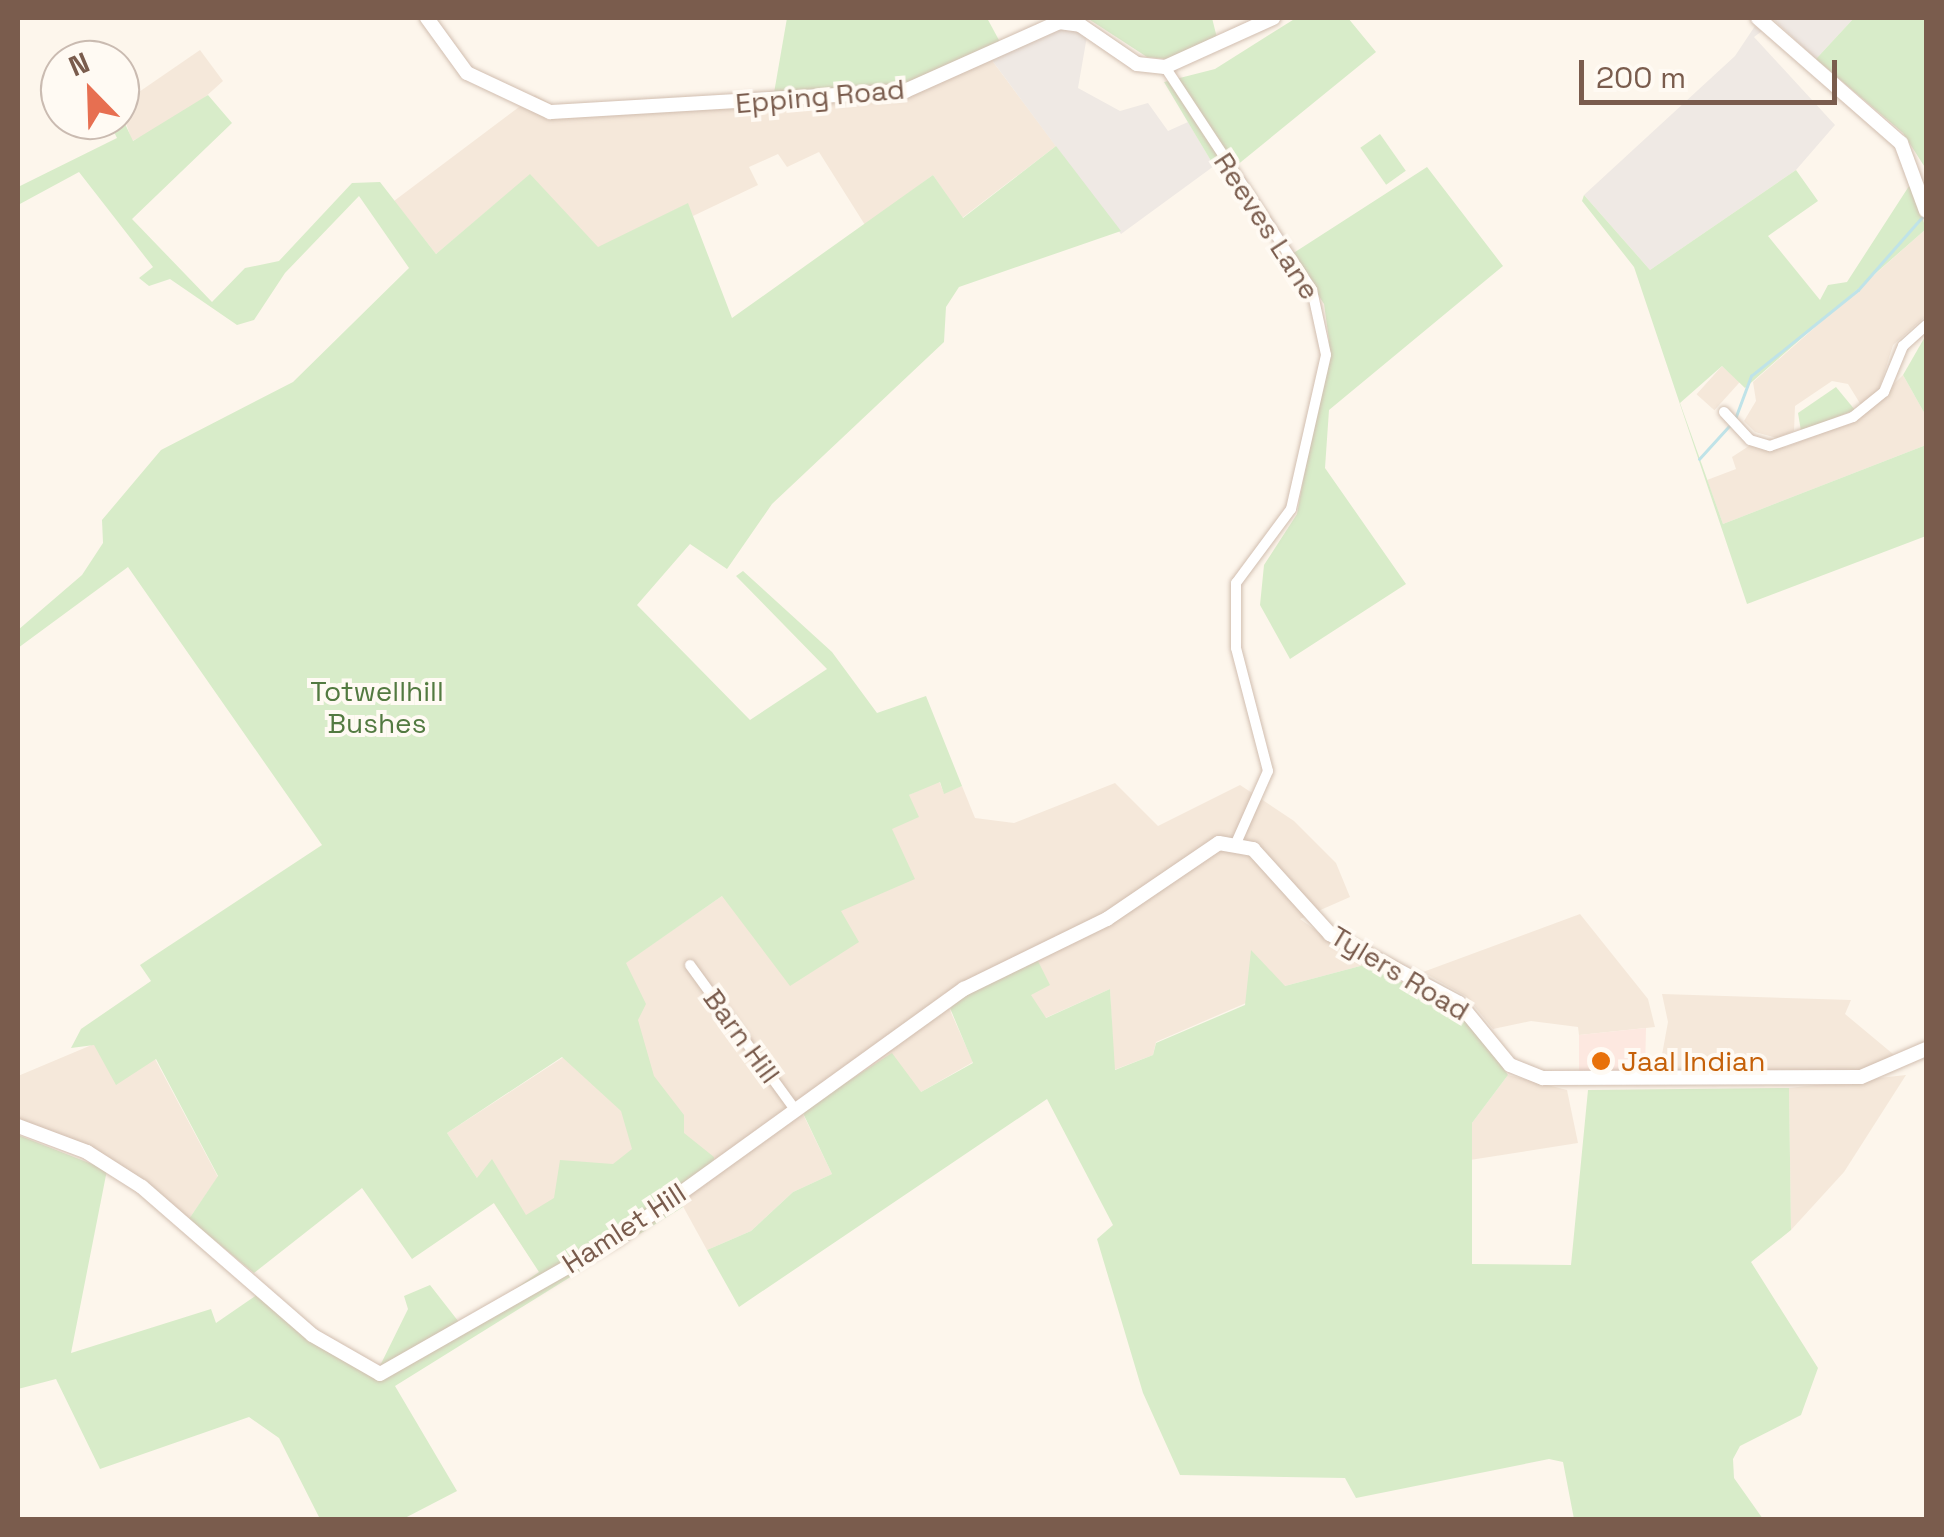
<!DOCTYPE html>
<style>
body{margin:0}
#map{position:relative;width:1944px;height:1537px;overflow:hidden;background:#fdf6ec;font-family:"Space Grotesk",sans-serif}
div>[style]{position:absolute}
.residential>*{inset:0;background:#f5e8da;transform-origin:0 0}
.commercial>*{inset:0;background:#fde8e0}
.industrial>*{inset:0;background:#efe9e4}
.green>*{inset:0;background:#d8ecc9;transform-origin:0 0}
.stream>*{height:2.5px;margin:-1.25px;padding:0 1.25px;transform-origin:1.25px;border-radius:1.25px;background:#bfe3e8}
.roads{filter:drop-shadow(0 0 2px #d1beb0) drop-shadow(0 0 2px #d1beb0)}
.street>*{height:10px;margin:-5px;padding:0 5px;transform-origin:5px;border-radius:5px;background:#fff}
.secondary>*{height:14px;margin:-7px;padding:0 7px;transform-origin:7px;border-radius:7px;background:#fff}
.dots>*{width:28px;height:28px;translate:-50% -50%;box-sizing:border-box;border:5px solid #fffaf3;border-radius:50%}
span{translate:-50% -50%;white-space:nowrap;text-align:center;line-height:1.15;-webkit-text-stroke:8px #fffaf3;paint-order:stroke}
.street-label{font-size:28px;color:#7a5c4d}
.park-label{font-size:28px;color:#537a41}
.food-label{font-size:28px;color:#c56008}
.left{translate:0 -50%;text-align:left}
.frame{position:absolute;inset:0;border:20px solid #7a5c4d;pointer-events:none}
.north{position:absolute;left:40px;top:40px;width:100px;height:100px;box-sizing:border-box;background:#fffaf3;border:2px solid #cabbb1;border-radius:50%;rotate:337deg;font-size:28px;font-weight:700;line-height:40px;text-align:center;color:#7a5c4d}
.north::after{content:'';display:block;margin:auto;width:35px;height:45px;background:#e76f51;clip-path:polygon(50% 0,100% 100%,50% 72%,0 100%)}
.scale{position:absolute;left:1579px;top:60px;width:258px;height:45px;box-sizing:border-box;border:5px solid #7a5c4d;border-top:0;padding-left:12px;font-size:30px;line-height:35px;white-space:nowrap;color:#7a5c4d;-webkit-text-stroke:8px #fffaf3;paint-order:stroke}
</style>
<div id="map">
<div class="residential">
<i style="clip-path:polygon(200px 50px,223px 81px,183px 117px,132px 141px,120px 105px)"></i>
<i style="clip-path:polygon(991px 59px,1056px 146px,962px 218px,933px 175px,865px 225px,819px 152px,787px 167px,778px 154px,749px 167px,758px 185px,693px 216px,687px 204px,598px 248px,530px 175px,436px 254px,394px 201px,535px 95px,553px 105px,774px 93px,772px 106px,905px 95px)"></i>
<i style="clip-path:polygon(1926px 229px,1926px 316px,1893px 345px,1878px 393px,1861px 405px,1848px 384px,1832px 381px,1795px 406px,1794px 431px,1777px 438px,1755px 432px,1744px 421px,1756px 401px,1753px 382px)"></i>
<i style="left:1722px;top:366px;width:24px;height:38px;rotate:42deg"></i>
<i style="clip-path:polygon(1903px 375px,1926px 416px,1926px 445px,1723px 524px,1707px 480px,1736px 469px,1732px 457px,1752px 444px,1786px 447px,1860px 418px)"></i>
<i style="clip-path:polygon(939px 781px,944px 793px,962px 786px,975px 818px,1014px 823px,1115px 783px,1158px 826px,1240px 785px,1294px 821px,1336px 863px,1350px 897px,1300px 919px,1364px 965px,1285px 986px,1156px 1042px,1153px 1055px,1114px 1070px,1110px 989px,1043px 1019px,972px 990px,949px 1008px,973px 1062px,921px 1092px,802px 1112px,832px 1174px,793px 1192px,751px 1231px,707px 1250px,680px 1201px,539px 1271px,447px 1133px,645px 1004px,625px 963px,722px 896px,840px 911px,909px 795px)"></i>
<i style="clip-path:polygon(1580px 914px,1648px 999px,1655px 1027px,1579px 1035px,1578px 1027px,1531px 1021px,1493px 1029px,1467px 997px,1423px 972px)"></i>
<i style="clip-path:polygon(1662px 994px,1851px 1000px,1845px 1014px,1899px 1059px,1863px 1072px,1659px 1071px,1668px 1022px)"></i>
<i style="clip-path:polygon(94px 1044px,155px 1059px,218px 1177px,189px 1219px,87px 1154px,18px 1126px,18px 1076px)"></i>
<i style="clip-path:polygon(1508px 1075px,1567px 1090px,1578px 1143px,1470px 1160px,1472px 1123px)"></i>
<i style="clip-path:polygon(1906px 1075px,1844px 1172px,1791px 1230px,1789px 1088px)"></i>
</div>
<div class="commercial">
<i style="clip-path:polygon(1646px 1028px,1645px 1071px,1579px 1075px,1579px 1035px)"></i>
</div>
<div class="industrial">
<i style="clip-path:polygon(1772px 18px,1854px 18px,1816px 59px)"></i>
<i style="clip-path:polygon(1065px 24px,1087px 36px,1078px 88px,1120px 111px,1148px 103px,1168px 131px,1188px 122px,1214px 166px,1121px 234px,991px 59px)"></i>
<i style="clip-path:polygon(1755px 26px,1762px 31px,1754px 37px,1835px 125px,1796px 170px,1650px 270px,1584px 195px,1735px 56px)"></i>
</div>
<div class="green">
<i style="clip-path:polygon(787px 18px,987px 18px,1000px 42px,910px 82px,774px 93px)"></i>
<i style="clip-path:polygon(1087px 18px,1212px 18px,1218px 42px,1167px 59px,1147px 57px)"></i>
<i style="clip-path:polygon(1296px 18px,1348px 18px,1376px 52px,1236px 166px,1232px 160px,1214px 166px,1164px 82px,1215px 69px)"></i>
<i style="clip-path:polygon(1854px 18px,1926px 18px,1926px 169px,1903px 133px,1816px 59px)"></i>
<i style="clip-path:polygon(evenodd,208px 95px,232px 123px,132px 219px,212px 302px,245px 268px,279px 261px,352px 183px,380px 182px,436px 254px,530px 174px,598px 247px,688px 203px,732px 318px,933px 175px,963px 218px,1056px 146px,1121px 231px,959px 287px,946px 307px,944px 342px,772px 504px,727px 569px,690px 544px,637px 605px,750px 720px,827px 669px,736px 576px,743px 571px,832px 652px,877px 713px,926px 696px,962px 786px,944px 794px,940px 782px,909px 795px,919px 817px,892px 829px,915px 879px,841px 911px,859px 942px,790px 986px,722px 896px,626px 963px,646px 1004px,638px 1020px,654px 1076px,684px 1115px,684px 1133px,714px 1157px,714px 1174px,680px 1200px,683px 1207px,395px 1386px,457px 1491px,403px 1519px,320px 1519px,279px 1438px,249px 1417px,100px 1469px,56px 1379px,18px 1389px,18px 1135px,107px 1170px,71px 1353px,211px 1309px,216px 1323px,261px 1292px,294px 1328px,375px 1376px,408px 1309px,404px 1296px,430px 1285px,462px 1326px,539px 1272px,494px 1203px,412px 1259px,362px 1188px,254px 1273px,189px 1219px,218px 1176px,156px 1059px,116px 1085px,94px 1045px,71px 1048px,81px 1029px,151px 981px,140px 965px,322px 845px,128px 567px,18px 648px,18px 630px,82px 575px,103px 543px,102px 520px,161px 450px,293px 382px,409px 268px,359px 196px,285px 273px,254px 320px,237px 325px,170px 279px,149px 286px,139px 278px,153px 267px,79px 172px,18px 205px,18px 187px,117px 138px,108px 120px,120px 120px,120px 113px,133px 141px,208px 95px,562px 1057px,621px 1111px,632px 1149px,613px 1164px,560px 1160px,554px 1198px,526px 1215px,492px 1159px,477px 1178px,447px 1133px,562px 1057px)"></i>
<i style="left:1380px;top:134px;width:45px;height:24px;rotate:55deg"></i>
<i style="clip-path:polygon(1427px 167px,1503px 266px,1329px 410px,1325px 468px,1406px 584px,1290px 659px,1260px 605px,1264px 565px,1297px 514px,1329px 340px,1324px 304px,1292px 254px)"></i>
<i style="clip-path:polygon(1796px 170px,1818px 201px,1768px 236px,1820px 300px,1828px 285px,1847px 282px,1911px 183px,1926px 229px,1745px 388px,1722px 366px,1680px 403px,1723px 524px,1926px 445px,1926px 536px,1747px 604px,1634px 267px,1582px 201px,1584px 195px,1650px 270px)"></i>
<i style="clip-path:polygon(1926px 335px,1926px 416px,1903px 375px)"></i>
<i style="clip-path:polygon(1836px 387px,1855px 410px,1801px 431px,1798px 413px)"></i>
<i style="clip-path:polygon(1251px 950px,1285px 986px,1364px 965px,1462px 1009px,1475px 1026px,1508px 1075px,1472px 1123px,1472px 1264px,1571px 1265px,1588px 1090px,1789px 1088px,1791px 1230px,1751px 1262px,1818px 1368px,1801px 1415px,1740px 1446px,1733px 1459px,1734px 1478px,1763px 1519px,1574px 1519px,1563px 1462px,1549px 1459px,1356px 1498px,1345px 1478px,1180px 1475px,1143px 1393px,1097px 1239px,1113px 1225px,1047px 1099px,739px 1307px,707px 1250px,751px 1231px,793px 1192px,832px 1174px,802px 1111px,892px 1053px,921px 1092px,973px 1063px,950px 1008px,972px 990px,1038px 961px,1050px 985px,1031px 995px,1046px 1018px,1110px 989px,1115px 1070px,1153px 1055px,1156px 1043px,1245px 1005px)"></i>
</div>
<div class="stream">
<i style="left:1735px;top:419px;width:46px;rotate:-69.6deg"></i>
<i style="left:1751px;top:376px;width:137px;rotate:-38.8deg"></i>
<i style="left:1858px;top:290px;width:98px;rotate:-48.7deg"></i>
<i style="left:1699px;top:459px;width:46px;rotate:-47.6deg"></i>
</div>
<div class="roads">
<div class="street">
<i style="left:1165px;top:67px;width:267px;rotate:56.6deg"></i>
<i style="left:1312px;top:290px;width:66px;rotate:77.8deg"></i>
<i style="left:1326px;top:355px;width:158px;rotate:102.8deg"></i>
<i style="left:1291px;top:509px;width:92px;rotate:126.6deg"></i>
<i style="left:1236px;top:583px;width:65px;rotate:90deg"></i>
<i style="left:1236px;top:648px;width:127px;rotate:75.4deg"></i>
<i style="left:1268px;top:771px;width:77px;rotate:113.9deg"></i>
<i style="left:1724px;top:412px;width:38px;rotate:47deg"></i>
<i style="left:1750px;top:440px;width:21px;rotate:17deg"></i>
<i style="left:1770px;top:446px;width:88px;rotate:-19.3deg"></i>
<i style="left:1853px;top:417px;width:40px;rotate:-39deg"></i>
<i style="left:1884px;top:392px;width:50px;rotate:-67.6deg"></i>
<i style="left:1903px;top:346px;width:31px;rotate:-42deg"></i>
<i style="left:690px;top:965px;width:177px;rotate:54deg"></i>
</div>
<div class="secondary">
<i style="left:427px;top:18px;width:68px;rotate:54deg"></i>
<i style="left:467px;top:73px;width:92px;rotate:25.2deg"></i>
<i style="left:550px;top:112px;width:356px;rotate:-3.4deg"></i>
<i style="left:905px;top:91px;width:169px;rotate:-24.1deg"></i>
<i style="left:1059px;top:22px;width:21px;rotate:8deg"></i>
<i style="left:1080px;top:25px;width:69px;rotate:34.4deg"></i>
<i style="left:1137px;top:64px;width:28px;rotate:6deg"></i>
<i style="left:1165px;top:67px;width:119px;rotate:-24.4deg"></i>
<i style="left:1758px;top:18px;width:190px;rotate:41.2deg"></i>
<i style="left:1901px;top:143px;width:72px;rotate:69.8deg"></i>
<i style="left:18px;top:1126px;width:74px;rotate:20.6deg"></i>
<i style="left:87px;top:1152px;width:65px;rotate:32.5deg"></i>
<i style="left:142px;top:1187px;width:225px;rotate:41deg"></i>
<i style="left:312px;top:1335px;width:78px;rotate:29.8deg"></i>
<i style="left:380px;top:1374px;width:273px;rotate:-29.7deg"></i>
<i style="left:617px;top:1239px;width:428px;rotate:-35.8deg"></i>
<i style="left:964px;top:989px;width:159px;rotate:-26.1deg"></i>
<i style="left:1107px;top:919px;width:135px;rotate:-34.2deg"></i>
<i style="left:1219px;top:843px;width:35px;rotate:10deg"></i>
<i style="left:1253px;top:849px;width:115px;rotate:47.8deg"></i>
<i style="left:1330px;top:934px;width:146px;rotate:28.1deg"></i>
<i style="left:1459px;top:1003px;width:80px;rotate:50.6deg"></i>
<i style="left:1510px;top:1065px;width:35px;rotate:22deg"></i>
<i style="left:1543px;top:1078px;width:318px;rotate:-0.2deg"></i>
<i style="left:1861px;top:1077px;width:71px;rotate:-23.3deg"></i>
</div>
</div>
<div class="dots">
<i style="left:1601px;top:1061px;background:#e8710a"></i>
</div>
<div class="street-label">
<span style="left:820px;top:96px;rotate:-5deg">Epping Road</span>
<span style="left:1267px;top:226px;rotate:57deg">Reeves Lane</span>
<span style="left:1400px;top:973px;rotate:31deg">Tylers Road</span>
<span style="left:742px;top:1036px;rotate:54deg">Barn Hill</span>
<span style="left:624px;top:1228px;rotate:-33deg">Hamlet Hill</span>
</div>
<div class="park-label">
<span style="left:377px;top:707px">Totwellhill<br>Bushes</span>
</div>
<div class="food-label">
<span class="left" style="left:1621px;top:1061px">Jaal Indian</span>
</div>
<div class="frame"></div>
<div class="north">N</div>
<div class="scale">200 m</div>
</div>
